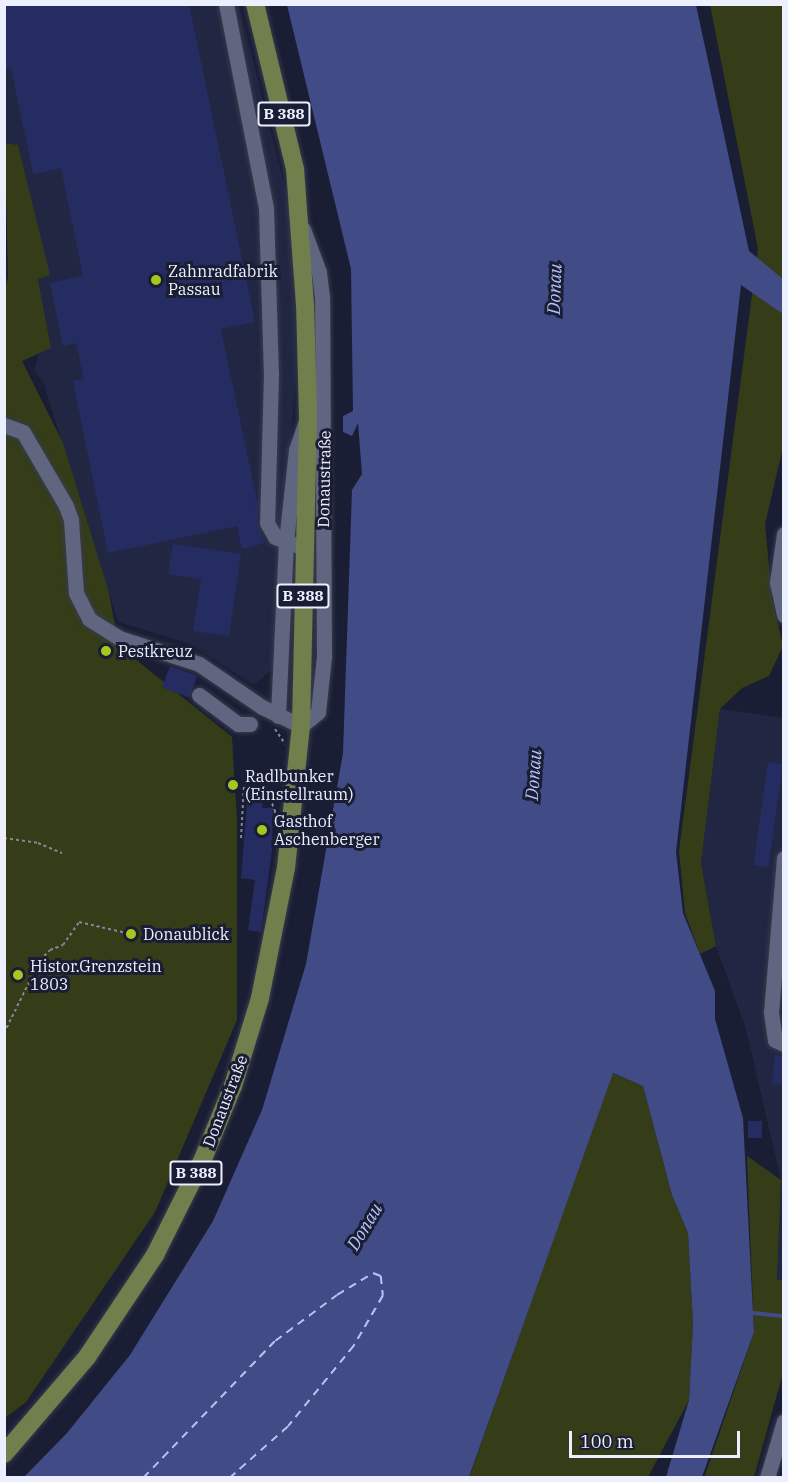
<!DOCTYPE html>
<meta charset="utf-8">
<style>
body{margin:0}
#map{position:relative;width:788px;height:1482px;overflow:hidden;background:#1a1e34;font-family:"IBM Plex Serif",serif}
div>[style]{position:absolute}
.built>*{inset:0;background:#212742}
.green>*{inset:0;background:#343d17}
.water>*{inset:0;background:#414b85}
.stream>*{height:4px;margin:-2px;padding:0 2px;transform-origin:2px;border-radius:2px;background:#414b85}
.ferry>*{height:1.5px;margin-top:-0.75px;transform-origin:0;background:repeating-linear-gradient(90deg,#b7c3f8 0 8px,transparent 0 14px)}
.building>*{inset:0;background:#252c62;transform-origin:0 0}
.path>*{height:2px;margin-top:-1px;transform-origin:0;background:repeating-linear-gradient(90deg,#828698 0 3px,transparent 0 6px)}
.roads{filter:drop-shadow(0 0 2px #383b4d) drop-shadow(0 0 2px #383b4d)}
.minor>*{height:15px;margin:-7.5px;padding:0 7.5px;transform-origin:7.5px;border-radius:7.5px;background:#606680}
.major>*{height:18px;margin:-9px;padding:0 9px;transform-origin:9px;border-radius:9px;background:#707f4c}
.dots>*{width:16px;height:16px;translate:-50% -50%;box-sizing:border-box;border:3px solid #1a1e34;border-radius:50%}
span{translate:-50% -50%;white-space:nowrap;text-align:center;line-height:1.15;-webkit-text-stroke:6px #1a1e34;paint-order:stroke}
.shield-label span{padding:2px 4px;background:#1a1e34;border:2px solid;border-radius:4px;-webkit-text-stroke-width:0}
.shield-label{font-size:15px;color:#ebeffe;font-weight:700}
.poi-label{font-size:16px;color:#ebeffe}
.left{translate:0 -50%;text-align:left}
.street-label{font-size:16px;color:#ebeffe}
.water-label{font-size:18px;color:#b7c3f8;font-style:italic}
.frame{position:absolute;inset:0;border:6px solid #ebeffe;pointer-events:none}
.scale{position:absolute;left:569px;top:1431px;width:171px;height:27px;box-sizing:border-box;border:3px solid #ebeffe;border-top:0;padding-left:8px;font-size:18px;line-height:21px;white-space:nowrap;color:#ebeffe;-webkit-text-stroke:4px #1a1e34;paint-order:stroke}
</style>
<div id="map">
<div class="built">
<i style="clip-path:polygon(4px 5px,239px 5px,291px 212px,296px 373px,273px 668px,254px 685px,188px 643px,118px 622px,44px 384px,34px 370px,40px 351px,51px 348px,38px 278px,49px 275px,18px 145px,5px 143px)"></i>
<i style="clip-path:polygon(720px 709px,783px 718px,783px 1280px,777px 1280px,781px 1180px,746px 1029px,716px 946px,701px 863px)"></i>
</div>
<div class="green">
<i style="clip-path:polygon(710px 5px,783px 5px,784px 443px,765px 524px,772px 598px,783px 646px,769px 676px,742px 688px,720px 709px,701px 863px,716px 946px,700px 954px,685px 913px,679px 851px,758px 249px)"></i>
<i style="clip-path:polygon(5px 143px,18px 145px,50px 275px,38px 279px,51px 348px,22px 361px,63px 443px,108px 589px,119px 646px,232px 737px,237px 821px,237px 1020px,155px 1212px,26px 1402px,5px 1418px,4px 293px,8px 277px)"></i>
<i style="clip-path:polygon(612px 1073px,643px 1086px,672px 1195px,688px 1233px,693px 1324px,689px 1400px,648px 1477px,469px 1478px)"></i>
<i style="clip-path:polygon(747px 1156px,781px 1180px,777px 1280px,783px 1280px,783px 1373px,754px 1477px,704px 1478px,754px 1332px)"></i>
</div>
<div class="water">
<i style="clip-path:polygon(287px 5px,696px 5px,749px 251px,783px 279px,783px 314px,741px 285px,676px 852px,683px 913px,715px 991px,715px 1019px,743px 1118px,753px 1313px,754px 1332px,702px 1477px,666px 1477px,689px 1400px,693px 1324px,688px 1233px,672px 1195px,643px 1086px,613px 1073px,469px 1477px,24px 1477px,67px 1433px,130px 1355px,213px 1221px,262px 1110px,306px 964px,343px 753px,352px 490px,362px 474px,358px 423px,352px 436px,343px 432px,343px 416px,353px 411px,351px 269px)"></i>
</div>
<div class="stream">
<i style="left:753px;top:1313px;width:31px;rotate:6deg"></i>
</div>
<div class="ferry">
<i style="left:143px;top:1478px;width:190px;rotate:-46.1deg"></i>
<i style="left:275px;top:1341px;width:77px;rotate:-36.6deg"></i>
<i style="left:337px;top:1295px;width:42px;rotate:-31.4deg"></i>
<i style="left:373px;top:1273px;width:9px;rotate:21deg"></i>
<i style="left:381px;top:1276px;width:20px;rotate:84deg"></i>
<i style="left:383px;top:1296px;width:58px;rotate:120.1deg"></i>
<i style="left:354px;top:1346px;width:104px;rotate:129.2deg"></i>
<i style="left:288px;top:1427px;width:77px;rotate:138.7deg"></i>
</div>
<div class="building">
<i style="clip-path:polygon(4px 4px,189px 4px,255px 322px,221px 329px,258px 506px,257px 523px,265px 543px,242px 549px,237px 526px,108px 553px,73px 381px,84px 379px,76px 343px,63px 346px,50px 283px,83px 276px,61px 168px,33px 174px,11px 68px,4px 70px)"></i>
<i style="clip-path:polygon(173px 544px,241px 554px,229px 636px,193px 631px,201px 579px,168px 574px)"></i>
<i style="left:170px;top:666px;width:29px;height:23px;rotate:20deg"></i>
<i style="left:768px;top:762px;width:15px;height:104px;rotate:8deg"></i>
<i style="clip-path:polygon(248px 792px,263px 792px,262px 808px,273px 808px,272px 850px,261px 932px,248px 930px,255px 880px,241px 878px)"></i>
<i style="clip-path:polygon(775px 1055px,783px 1056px,783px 1085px,772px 1084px)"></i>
<i style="left:762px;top:1121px;width:17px;height:14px;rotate:90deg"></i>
</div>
<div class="path">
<i style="left:275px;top:729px;width:18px;rotate:56deg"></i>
<i style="left:4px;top:838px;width:34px;rotate:8deg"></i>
<i style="left:38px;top:843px;width:26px;rotate:23deg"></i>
<i style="left:241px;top:838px;width:54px;rotate:-86.8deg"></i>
<i style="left:244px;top:784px;width:13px;rotate:-9deg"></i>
<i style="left:257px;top:782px;width:9px;rotate:32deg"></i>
<i style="left:265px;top:787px;width:25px;rotate:67deg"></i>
<i style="left:275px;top:810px;width:18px;rotate:93deg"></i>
<i style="left:4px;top:1033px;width:81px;rotate:-63.7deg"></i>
<i style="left:40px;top:960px;width:14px;rotate:-45deg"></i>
<i style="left:50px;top:950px;width:14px;rotate:-21deg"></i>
<i style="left:63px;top:945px;width:28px;rotate:-55deg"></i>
<i style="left:79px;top:922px;width:53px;rotate:13deg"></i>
</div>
<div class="roads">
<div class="minor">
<i style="left:226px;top:4px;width:208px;rotate:78.9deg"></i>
<i style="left:266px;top:208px;width:166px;rotate:88.3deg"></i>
<i style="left:271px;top:374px;width:149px;rotate:91.5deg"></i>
<i style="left:267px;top:523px;width:16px;rotate:60deg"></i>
<i style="left:275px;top:537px;width:31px;rotate:21deg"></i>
<i style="left:4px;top:425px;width:20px;rotate:20deg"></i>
<i style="left:23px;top:432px;width:86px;rotate:59.8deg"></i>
<i style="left:66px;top:506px;width:15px;rotate:70deg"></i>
<i style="left:71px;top:520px;width:73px;rotate:86.1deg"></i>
<i style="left:76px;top:593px;width:29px;rotate:63deg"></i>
<i style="left:89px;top:619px;width:36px;rotate:32deg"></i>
<i style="left:119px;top:638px;width:84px;rotate:18deg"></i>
<i style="left:199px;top:664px;width:76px;rotate:34.3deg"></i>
<i style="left:262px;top:707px;width:43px;rotate:26deg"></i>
<i style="left:301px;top:726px;width:22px;rotate:-39deg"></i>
<i style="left:318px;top:712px;width:55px;rotate:-83.8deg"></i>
<i style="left:324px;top:657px;width:360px;rotate:-90.3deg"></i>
<i style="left:322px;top:297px;width:25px;rotate:-97deg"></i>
<i style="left:319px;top:272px;width:46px;rotate:-110.4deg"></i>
<i style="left:784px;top:534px;width:49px;rotate:98.3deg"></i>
<i style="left:777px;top:582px;width:34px;rotate:78deg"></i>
<i style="left:199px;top:695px;width:49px;rotate:36.6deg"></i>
<i style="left:238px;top:724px;width:12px"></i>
<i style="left:278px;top:716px;width:174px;rotate:-87.4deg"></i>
<i style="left:286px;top:542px;width:93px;rotate:-83.8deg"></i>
<i style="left:296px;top:450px;width:28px;rotate:-71deg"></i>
<i style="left:784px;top:858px;width:155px;rotate:94.8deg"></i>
<i style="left:771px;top:1012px;width:28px;rotate:82deg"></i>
<i style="left:775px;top:1040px;width:10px;rotate:24deg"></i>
<i style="left:767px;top:1478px;width:59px;rotate:-73.4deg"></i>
</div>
<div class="major">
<i style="left:4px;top:1454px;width:128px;rotate:-49.4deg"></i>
<i style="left:87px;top:1357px;width:123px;rotate:-56.3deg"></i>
<i style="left:155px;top:1255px;width:107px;rotate:-63.4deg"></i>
<i style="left:203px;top:1159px;width:79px;rotate:-67.7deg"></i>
<i style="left:233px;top:1086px;width:92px;rotate:-72.9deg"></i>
<i style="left:260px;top:998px;width:133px;rotate:-78.7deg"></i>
<i style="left:286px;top:868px;width:143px;rotate:-84deg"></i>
<i style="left:301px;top:726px;width:310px;rotate:-88.7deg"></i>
<i style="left:308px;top:416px;width:111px;rotate:-91.5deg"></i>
<i style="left:305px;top:305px;width:136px;rotate:-94.2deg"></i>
<i style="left:295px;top:169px;width:170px;rotate:-103.6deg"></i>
</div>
</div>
<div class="dots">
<i style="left:156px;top:280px;background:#a7c71e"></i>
<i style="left:106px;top:651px;background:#a7c71e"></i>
<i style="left:233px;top:785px;background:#a7c71e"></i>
<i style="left:262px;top:830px;background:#a7c71e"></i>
<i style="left:131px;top:934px;background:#a7c71e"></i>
<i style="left:18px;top:975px;background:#a7c71e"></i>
</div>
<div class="shield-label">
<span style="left:284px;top:114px">B 388</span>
<span style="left:303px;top:596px">B 388</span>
<span style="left:196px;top:1173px">B 388</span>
</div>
<div class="poi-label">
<span class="left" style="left:168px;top:280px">Zahnradfabrik<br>Passau</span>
<span class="left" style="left:118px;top:651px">Pestkreuz</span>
<span class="left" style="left:245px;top:785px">Radlbunker<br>(Einstellraum)</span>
<span class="left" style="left:274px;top:830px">Gasthof<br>Aschenberger</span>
<span class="left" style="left:143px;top:934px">Donaublick</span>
<span class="left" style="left:30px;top:975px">Histor.Grenzstein<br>1803</span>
</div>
<div class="street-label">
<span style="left:324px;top:479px;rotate:-89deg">Donaustraße</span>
<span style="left:225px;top:1101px;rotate:-69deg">Donaustraße</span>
</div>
<div class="water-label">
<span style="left:555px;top:289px;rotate:-88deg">Donau</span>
<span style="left:534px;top:775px;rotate:-86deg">Donau</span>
<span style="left:365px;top:1227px;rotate:-59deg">Donau</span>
</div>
<div class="frame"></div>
<div class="scale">100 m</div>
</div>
